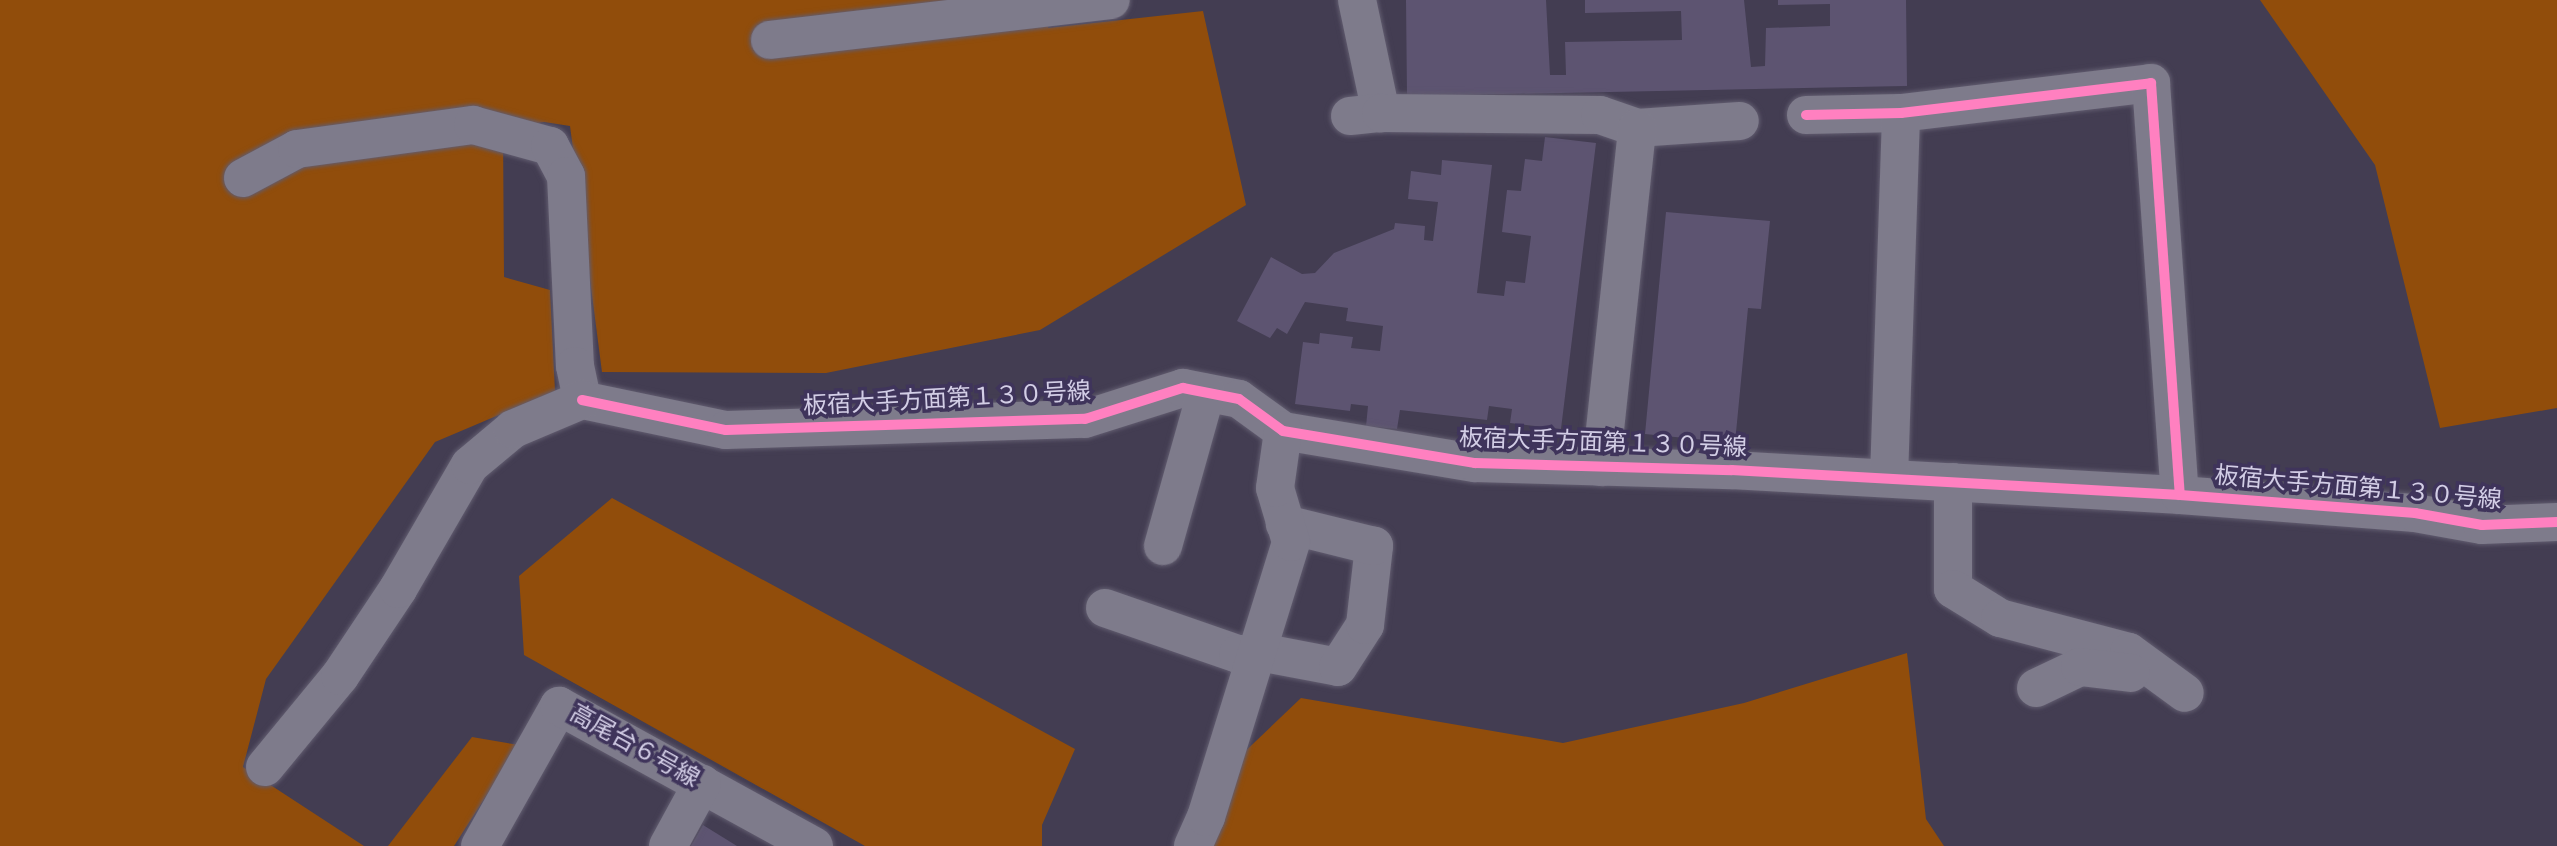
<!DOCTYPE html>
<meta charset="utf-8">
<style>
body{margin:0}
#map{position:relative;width:2557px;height:846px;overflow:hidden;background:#433d52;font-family:"Alegreya Sans","Noto Sans JP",sans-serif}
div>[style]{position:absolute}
.forest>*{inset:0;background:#914d0b}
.building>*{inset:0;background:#5d5471}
.roads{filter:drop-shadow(0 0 2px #615c6f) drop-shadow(0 0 2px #615c6f)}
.minor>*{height:38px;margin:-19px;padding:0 19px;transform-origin:19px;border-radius:19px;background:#7e7b8b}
.cycleway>*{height:10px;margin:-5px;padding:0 5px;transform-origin:5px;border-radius:5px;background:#ff80c0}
span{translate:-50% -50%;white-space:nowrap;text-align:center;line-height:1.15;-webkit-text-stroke:7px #3f345b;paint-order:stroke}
.street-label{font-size:24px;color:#d3cee6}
</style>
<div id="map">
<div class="forest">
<i style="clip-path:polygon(0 0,1056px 0,1048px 28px,1203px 11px,1246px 205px,1040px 330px,826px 373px,602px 372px,570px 126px,544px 122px,503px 128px,504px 277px,550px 290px,555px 391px,435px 442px,266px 679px,243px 767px,364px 846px,0 846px)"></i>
<i style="clip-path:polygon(2260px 0,2557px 0,2557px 408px,2440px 428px,2375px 165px)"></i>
<i style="clip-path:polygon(612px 498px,1075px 749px,1042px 825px,1042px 846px,865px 846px,524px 655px,519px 576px)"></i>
<i style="clip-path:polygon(1907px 653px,1926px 819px,1944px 846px,1182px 846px,1214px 781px,1301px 698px,1563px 743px,1744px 703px)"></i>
<i style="clip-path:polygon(472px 737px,519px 745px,454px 846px,388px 846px)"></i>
</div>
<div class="building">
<i style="clip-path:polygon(1406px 0,1546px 0,1550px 75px,1566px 75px,1565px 42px,1682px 40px,1681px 11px,1585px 13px,1585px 0,1744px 0,1751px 67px,1765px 66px,1766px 28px,1830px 26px,1830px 4px,1778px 5px,1778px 0,1906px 0,1907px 86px,1407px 96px)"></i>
<i style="clip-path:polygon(1545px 137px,1596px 143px,1561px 429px,1510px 423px,1512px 409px,1489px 406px,1487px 420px,1400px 410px,1397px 429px,1366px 426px,1368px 406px,1351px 404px,1350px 411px,1295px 404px,1303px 342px,1319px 344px,1320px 333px,1353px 337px,1351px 348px,1380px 351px,1383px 326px,1346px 321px,1348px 308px,1305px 302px,1287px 334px,1277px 328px,1270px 338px,1237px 321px,1271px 257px,1302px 274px,1315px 273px,1334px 253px,1394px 229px,1395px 223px,1425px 226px,1424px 240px,1433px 241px,1438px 202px,1408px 199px,1411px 171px,1441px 175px,1442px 160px,1492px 165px,1477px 293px,1504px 296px,1506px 281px,1525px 283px,1531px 236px,1502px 232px,1507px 190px,1521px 191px,1525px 159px,1542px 161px)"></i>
<i style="clip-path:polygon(1666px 212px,1770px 221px,1761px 309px,1748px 308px,1735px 443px,1645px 434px)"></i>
<i style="clip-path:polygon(703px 825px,737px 846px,691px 846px)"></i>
</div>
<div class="roads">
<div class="minor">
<i style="left:1357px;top:0;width:116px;rotate:78deg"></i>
<i style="left:770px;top:40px;width:343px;rotate:-6.7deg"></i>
<i style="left:1806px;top:115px;width:95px;rotate:-1.2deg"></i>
<i style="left:1901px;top:113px;width:252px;rotate:-6.8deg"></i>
<i style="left:2151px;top:83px;width:413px;rotate:86deg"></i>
<i style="left:1350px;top:116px;width:31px;rotate:-6deg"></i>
<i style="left:1381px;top:113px;width:219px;rotate:0.5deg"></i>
<i style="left:1600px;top:115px;width:39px;rotate:19deg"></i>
<i style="left:1637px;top:128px;width:103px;rotate:-3.9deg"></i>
<i style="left:243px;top:178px;width:61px;rotate:-28.2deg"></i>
<i style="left:297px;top:149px;width:178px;rotate:-7.8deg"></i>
<i style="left:473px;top:125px;width:80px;rotate:15.3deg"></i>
<i style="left:550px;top:146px;width:34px;rotate:62deg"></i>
<i style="left:566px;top:176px;width:190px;rotate:87.3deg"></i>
<i style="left:575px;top:366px;width:35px;rotate:78deg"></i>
<i style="left:582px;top:400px;width:147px;rotate:11.8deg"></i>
<i style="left:726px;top:430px;width:359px;rotate:-1.8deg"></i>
<i style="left:1085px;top:419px;width:103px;rotate:-17.6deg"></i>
<i style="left:1183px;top:388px;width:57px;rotate:11.1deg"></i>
<i style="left:1239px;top:399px;width:54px;rotate:36deg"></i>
<i style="left:1283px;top:431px;width:195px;rotate:9.5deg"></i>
<i style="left:1475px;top:463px;width:257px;rotate:1.6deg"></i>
<i style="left:1732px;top:470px;width:449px;rotate:3.2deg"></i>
<i style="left:2180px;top:495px;width:236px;rotate:4.4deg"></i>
<i style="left:2415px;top:513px;width:68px;rotate:10.2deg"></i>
<i style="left:2482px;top:525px;width:75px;rotate:-2.3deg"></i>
<i style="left:1601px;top:467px;width:341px;rotate:-83.9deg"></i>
<i style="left:1889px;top:478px;width:365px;rotate:-88.1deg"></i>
<i style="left:1953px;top:482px;width:107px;rotate:90deg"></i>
<i style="left:1953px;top:589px;width:55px;rotate:31.7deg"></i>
<i style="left:2000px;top:618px;width:133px;rotate:14.8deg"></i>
<i style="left:2129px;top:652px;width:69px;rotate:36.2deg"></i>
<i style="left:1163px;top:546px;width:159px;rotate:-74.3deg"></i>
<i style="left:1105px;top:608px;width:141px;rotate:19.1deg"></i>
<i style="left:1238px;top:654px;width:32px"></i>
<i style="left:1270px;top:654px;width:69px;rotate:10.8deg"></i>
<i style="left:1338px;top:667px;width:50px;rotate:-57.3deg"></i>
<i style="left:1365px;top:625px;width:80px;rotate:-83.5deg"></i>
<i style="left:1374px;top:546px;width:92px;rotate:-166.1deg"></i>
<i style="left:2036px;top:688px;width:49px;rotate:-25.5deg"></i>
<i style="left:2080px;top:667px;width:51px;rotate:6.7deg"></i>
<i style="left:265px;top:767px;width:118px;rotate:-50.5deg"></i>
<i style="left:340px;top:676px;width:105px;rotate:-56.3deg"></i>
<i style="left:398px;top:589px;width:143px;rotate:-59.9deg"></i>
<i style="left:470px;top:465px;width:56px;rotate:-39.9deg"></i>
<i style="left:513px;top:429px;width:75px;rotate:-22.8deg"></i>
<i style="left:480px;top:846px;width:161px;rotate:-60.6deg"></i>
<i style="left:559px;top:706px;width:291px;rotate:28.8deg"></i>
<i style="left:668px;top:846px;width:71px;rotate:-61.3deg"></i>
<i style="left:1193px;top:846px;width:32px;rotate:-66deg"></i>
<i style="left:1206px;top:817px;width:288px;rotate:-72.8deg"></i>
<i style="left:1291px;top:542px;width:56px;rotate:-106.5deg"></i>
<i style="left:1275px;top:488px;width:58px;rotate:-82deg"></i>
</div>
</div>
<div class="cycleway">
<i style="left:1806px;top:115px;width:95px;rotate:-1.2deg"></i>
<i style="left:1901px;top:113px;width:252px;rotate:-6.8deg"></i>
<i style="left:2151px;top:83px;width:413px;rotate:86deg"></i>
<i style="left:582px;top:400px;width:147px;rotate:11.8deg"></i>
<i style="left:726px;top:430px;width:359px;rotate:-1.8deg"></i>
<i style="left:1085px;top:419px;width:103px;rotate:-17.6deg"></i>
<i style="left:1183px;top:388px;width:57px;rotate:11.1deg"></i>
<i style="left:1239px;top:399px;width:54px;rotate:36deg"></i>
<i style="left:1283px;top:431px;width:195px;rotate:9.5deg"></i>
<i style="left:1475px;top:463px;width:257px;rotate:1.6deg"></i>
<i style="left:1732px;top:470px;width:449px;rotate:3.2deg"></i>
<i style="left:2180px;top:495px;width:236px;rotate:4.4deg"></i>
<i style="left:2415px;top:513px;width:68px;rotate:10.2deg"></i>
<i style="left:2482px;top:525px;width:75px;rotate:-2.3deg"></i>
</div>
<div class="street-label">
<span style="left:947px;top:400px;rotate:-3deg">板宿大手方面第１３０号線</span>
<span style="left:1603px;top:444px;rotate:2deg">板宿大手方面第１３０号線</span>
<span style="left:2358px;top:489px;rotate:5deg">板宿大手方面第１３０号線</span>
<span style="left:634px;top:747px;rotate:29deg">高尾台６号線</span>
</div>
</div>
